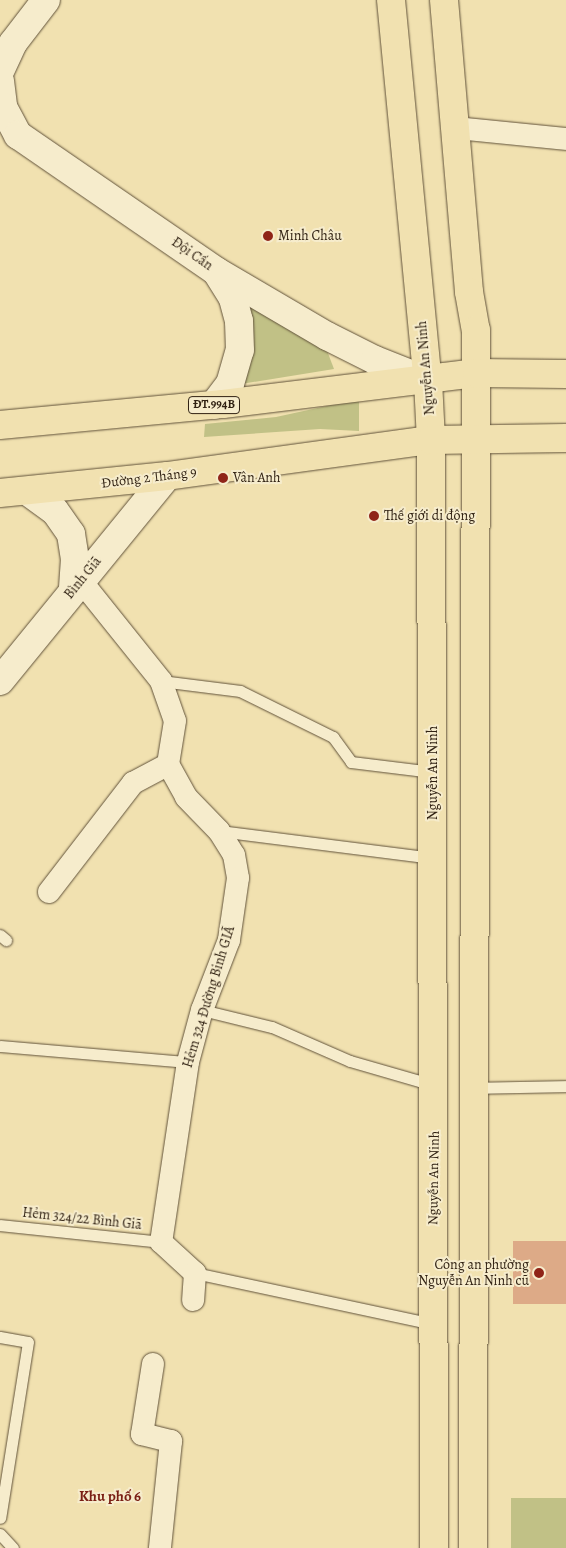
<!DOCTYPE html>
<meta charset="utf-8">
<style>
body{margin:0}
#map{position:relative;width:566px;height:1548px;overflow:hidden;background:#f1e1b0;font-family:Alegreya,serif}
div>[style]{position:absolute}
.green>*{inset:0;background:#c1c186;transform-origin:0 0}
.building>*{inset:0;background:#ddaa87;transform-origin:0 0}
.roads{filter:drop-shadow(0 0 1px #61523a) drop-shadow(0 0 1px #61523a)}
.service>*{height:11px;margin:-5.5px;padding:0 5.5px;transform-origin:5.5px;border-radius:5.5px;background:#f6eccc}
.minor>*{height:22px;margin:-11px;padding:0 11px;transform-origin:11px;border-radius:11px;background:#f6eccc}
.tertiary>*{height:28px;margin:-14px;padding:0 14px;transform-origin:14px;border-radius:14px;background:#f6eccc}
.primary>*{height:28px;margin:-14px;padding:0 14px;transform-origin:14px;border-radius:14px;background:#f1e1b0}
.dots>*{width:14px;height:14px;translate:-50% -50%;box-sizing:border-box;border:2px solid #f6eccc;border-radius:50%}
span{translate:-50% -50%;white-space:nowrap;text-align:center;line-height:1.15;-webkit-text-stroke:4px #f6eccc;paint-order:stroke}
.shield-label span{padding:1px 4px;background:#f6eccc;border:1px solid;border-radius:4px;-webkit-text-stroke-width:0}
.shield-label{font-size:12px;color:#312213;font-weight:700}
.poi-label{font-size:14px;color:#312213}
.left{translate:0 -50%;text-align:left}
.right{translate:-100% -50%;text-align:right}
.street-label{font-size:14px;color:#312213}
.neighbourhood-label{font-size:15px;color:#7a1f14;font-weight:700}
</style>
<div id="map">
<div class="green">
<i style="clip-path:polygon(242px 296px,326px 348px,334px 369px,241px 384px)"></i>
<i style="clip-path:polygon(359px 399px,359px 431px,320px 429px,204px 437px,205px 424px,276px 417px)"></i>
<i style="left:566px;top:1498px;width:50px;height:55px;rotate:90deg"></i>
</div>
<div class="building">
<i style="left:566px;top:1241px;width:63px;height:53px;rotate:90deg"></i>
</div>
<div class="roads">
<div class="service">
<i style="left:161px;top:681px;width:80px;rotate:7.2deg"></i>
<i style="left:240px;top:691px;width:104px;rotate:26.3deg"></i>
<i style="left:333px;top:737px;width:31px;rotate:54deg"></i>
<i style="left:351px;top:762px;width:82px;rotate:7deg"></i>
<i style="left:219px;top:831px;width:216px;rotate:7.2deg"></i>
<i style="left:0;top:935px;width:8px;rotate:40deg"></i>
<i style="left:202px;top:1010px;width:72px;rotate:13.7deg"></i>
<i style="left:272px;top:1027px;width:85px;rotate:23.6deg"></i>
<i style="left:350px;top:1061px;width:86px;rotate:16.1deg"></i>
<i style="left:0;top:1046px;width:189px;rotate:4.9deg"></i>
<i style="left:473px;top:1088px;width:93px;rotate:-1.2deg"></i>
<i style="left:0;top:1225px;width:162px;rotate:6deg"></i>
<i style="left:195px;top:1273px;width:242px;rotate:12.1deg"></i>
<i style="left:0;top:1337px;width:28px;rotate:10deg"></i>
<i style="left:28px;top:1342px;width:178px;rotate:99deg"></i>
<i style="left:0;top:1534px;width:19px;rotate:47deg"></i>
</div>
<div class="minor">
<i style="left:456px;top:128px;width:111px;rotate:5.7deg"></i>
<i style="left:81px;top:581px;width:128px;rotate:51.3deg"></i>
<i style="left:161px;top:681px;width:42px;rotate:70.7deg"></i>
<i style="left:175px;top:721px;width:44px;rotate:99.2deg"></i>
<i style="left:168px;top:764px;width:38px;rotate:61deg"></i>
<i style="left:186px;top:797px;width:47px;rotate:45.9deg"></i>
<i style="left:219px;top:831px;width:28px;rotate:58deg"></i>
<i style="left:234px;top:855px;width:23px;rotate:80deg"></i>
<i style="left:238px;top:878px;width:63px;rotate:98.3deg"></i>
<i style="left:229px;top:940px;width:75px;rotate:111.1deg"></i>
<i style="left:202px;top:1010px;width:54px;rotate:105.1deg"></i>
<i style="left:188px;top:1062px;width:182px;rotate:98.5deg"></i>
<i style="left:161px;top:1242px;width:46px;rotate:42.4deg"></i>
<i style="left:195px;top:1273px;width:27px;rotate:94deg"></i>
<i style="left:49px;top:892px;width:138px;rotate:-52.4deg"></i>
<i style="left:133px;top:783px;width:40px;rotate:-28deg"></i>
<i style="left:153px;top:1364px;width:71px;rotate:98.9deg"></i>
<i style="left:142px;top:1434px;width:30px;rotate:14deg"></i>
<i style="left:171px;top:1441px;width:108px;rotate:95.9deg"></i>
</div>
<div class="tertiary">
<i style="left:0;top:71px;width:31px;rotate:-65deg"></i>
<i style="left:13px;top:43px;width:54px;rotate:-52.5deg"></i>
<i style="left:0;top:81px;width:26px;rotate:83deg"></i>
<i style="left:3px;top:107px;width:32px;rotate:62deg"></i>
<i style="left:18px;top:135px;width:240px;rotate:34.5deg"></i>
<i style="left:216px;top:271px;width:129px;rotate:30.4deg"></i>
<i style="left:327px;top:336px;width:54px;rotate:26.6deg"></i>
<i style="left:375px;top:360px;width:57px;rotate:21.6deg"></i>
<i style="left:214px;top:405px;width:26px;rotate:-53deg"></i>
<i style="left:230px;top:384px;width:35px;rotate:-74deg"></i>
<i style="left:240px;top:350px;width:29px;rotate:-92deg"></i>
<i style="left:239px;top:321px;width:24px;rotate:-105deg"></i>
<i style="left:233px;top:298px;width:31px;rotate:-122deg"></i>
<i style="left:27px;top:491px;width:34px;rotate:36deg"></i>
<i style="left:55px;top:511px;width:28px;rotate:55deg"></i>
<i style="left:71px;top:534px;width:25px;rotate:81deg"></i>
<i style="left:75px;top:559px;width:31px;rotate:94deg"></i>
<i style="left:0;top:681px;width:264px;rotate:-50.8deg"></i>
</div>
<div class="primary">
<i style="left:391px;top:0;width:383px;rotate:84.5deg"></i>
<i style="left:428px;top:381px;width:59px;rotate:87.1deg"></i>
<i style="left:431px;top:440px;width:1108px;rotate:89.84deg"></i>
<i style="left:444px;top:0;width:293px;rotate:85.1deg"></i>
<i style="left:469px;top:292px;width:39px;rotate:80deg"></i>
<i style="left:476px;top:330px;width:1218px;rotate:90.14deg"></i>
<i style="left:0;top:425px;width:224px;rotate:-5.4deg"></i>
<i style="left:223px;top:404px;width:256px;rotate:-7deg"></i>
<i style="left:477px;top:373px;width:89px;rotate:0.6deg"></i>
<i style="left:0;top:493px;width:168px;rotate:-5.8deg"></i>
<i style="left:167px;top:476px;width:266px;rotate:-7.8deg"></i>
<i style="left:431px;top:440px;width:135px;rotate:-0.8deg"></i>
</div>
</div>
<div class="dots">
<i style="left:268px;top:236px;background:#8f2418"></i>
<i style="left:223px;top:478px;background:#8f2418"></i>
<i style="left:374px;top:516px;background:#8f2418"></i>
<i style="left:539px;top:1273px;background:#8f2418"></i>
</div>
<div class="shield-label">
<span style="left:214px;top:405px">ĐT.994B</span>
</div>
<div class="poi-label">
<span class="left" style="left:278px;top:236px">Minh Châu</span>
<span class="left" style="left:233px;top:478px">Vân Anh</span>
<span class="left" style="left:384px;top:516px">Thế giới di động</span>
<span class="right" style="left:529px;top:1273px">Công an phường<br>Nguyễn An Ninh cũ</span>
</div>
<div class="street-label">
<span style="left:192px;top:254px;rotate:35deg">Đội Cấn</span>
<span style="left:426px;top:368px;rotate:-95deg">Nguyễn An Ninh</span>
<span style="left:149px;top:478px;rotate:-7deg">Đường 2 Tháng 9</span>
<span style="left:83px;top:578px;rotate:-51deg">Bình Giã</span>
<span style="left:433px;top:773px;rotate:-90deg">Nguyễn An Ninh</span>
<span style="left:209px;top:997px;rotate:-73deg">Hẻm 324 Đường Binh GIÃ</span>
<span style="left:434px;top:1178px;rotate:-89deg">Nguyễn An Ninh</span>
<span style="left:82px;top:1219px;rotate:6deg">Hẻm 324/22 Bình Giã</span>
</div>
<div class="neighbourhood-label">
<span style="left:110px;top:1497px">Khu phố 6</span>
</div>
</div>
